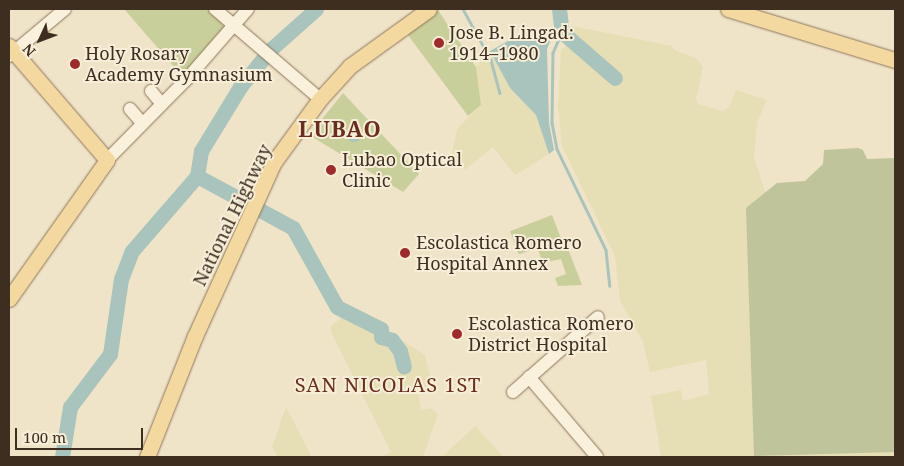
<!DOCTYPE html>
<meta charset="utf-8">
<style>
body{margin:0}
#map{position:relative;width:904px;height:466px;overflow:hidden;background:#f0e4c8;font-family:"Noto Serif",serif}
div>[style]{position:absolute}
.farmland>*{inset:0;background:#e6deb5}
.green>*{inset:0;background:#c9cf9b;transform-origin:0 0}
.cemetery>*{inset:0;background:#bfc49a}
.water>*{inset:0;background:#a9c4bc}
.round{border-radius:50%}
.stream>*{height:2.5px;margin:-1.25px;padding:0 1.25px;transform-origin:1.25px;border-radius:1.25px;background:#a9c4bc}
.river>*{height:15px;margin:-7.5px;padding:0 7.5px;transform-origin:7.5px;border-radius:7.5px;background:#a9c4bc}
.roads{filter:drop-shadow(0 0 1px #8d765c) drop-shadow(0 0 1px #8d765c)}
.minor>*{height:12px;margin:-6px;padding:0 6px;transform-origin:6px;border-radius:6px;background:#faf1dc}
.major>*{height:15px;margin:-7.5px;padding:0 7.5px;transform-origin:7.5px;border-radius:7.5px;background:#f3d9a0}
.dots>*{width:14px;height:14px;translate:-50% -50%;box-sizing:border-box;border:2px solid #f7eed8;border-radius:50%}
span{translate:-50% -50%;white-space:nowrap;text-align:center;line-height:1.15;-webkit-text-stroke:4px #f7eed8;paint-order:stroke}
.poi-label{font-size:18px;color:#3d2e20}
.left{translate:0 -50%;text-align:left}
.street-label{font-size:18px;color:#3d2e20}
.quarter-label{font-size:20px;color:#6b2e1e;letter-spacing:1px}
.district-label{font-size:22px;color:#6b2e1e;font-weight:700;letter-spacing:1px}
.frame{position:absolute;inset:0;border:10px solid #3d2e20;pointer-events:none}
.north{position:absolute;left:15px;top:15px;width:50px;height:50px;-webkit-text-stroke:4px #f7eed8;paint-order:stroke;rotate:227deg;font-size:14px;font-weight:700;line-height:20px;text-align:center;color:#3d2e20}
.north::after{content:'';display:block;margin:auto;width:18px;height:22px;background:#3d2e20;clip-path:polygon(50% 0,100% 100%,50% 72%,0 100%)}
.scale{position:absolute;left:15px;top:428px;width:128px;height:22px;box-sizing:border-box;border:2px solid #3d2e20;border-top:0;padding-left:6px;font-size:15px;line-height:18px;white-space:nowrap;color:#3d2e20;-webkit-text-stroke:4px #f7eed8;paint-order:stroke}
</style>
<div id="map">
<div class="farmland">
<i style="clip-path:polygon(572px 26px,672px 46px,674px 50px,696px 58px,703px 67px,696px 99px,698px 104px,723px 111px,729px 107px,736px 90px,767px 100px,757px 122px,754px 159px,766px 193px,746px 208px,895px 452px,895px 457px,661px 457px,651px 396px,681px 390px,683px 401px,709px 394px,706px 360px,650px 372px,643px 342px,620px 300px,615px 256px,562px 146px,558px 105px,561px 50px,568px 44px,614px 83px,622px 77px,570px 30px)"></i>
<i style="clip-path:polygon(490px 51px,510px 88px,536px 115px,549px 154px,515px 175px,493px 147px,465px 170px,452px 154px,457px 129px,481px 105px,476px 67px)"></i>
<i style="clip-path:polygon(346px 314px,379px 330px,380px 339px,391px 342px,399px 352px,402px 369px,406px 368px,402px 350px,394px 339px,382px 336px,382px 328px,425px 355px,433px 389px,418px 392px,421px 410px,431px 408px,438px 414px,423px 457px,381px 457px,391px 452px,331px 332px,331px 326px)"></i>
<i style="clip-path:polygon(286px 407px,312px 457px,278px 457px,272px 447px)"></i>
<i style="clip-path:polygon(475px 426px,504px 457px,442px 457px)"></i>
</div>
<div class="green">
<i style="clip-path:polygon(124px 9px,211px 9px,224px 27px,222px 34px,183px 77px)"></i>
<i style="clip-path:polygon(438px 10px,476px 67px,481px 105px,468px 116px,405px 31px)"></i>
<i style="clip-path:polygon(343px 93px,419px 174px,403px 192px,309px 135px)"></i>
<i style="left:552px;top:215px;width:25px;height:45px;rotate:69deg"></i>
<i style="clip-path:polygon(565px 241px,582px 285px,558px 286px,555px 278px,566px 274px,561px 259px,543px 263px,538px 250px)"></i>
</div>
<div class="cemetery">
<i style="clip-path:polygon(858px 148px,863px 150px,867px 159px,895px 158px,895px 452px,754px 456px,746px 208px,777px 183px,805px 181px,823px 164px,824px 150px)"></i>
</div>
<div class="water">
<i style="clip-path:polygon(556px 27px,547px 49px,549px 123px,554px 150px,549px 154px,536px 115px,510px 88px,490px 51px,520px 34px)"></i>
<i class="round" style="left:347px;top:128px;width:14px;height:14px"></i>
</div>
<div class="stream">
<i style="left:463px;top:9px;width:58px;rotate:61.2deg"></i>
<i style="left:491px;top:60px;width:34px;rotate:75deg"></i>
<i style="left:562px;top:32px;width:23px;rotate:113deg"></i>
<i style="left:553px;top:53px;width:70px;rotate:90.8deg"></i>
<i style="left:552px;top:123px;width:26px;rotate:79deg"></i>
<i style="left:557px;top:149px;width:112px;rotate:64.1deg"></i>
<i style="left:606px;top:250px;width:36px;rotate:84deg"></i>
</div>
<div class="river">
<i style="left:316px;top:9px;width:62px;rotate:138.3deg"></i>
<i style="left:270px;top:50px;width:48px;rotate:129deg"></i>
<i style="left:240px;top:87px;width:75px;rotate:121.4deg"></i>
<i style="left:201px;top:151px;width:25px;rotate:99deg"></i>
<i style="left:197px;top:176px;width:109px;rotate:28.4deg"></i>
<i style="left:293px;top:228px;width:90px;rotate:60.9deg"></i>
<i style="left:337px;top:307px;width:49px;rotate:26.6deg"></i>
<i style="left:381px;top:329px;width:8px;rotate:90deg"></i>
<i style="left:381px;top:337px;width:11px;rotate:15deg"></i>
<i style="left:392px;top:340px;width:14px;rotate:54deg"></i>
<i style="left:400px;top:351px;width:16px;rotate:76deg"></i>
<i style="left:559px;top:9px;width:23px;rotate:83deg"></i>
<i style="left:562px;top:32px;width:70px;rotate:41deg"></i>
<i style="left:62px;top:457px;width:51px;rotate:-80.9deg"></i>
<i style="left:70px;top:407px;width:66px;rotate:-53deg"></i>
<i style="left:110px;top:354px;width:76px;rotate:-81.7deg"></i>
<i style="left:121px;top:279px;width:30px;rotate:-69deg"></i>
<i style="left:132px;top:251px;width:99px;rotate:-49.1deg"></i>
</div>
<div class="roads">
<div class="minor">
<i style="left:215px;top:9px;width:138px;rotate:40.6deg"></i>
<i style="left:9px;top:56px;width:73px;rotate:-40deg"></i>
<i style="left:151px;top:91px;width:17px;rotate:50deg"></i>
<i style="left:130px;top:109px;width:18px;rotate:49deg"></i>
<i style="left:107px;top:160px;width:112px;rotate:-45.4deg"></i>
<i style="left:186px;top:80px;width:94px;rotate:-48.9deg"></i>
<i style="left:529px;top:377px;width:105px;rotate:49.6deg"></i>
<i style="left:513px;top:392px;width:113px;rotate:-41.4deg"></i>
</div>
<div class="major">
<i style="left:728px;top:9px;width:175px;rotate:17deg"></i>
<i style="left:9px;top:46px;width:150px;rotate:49.3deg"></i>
<i style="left:107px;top:160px;width:170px;rotate:125.2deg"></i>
<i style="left:147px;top:457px;width:130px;rotate:-68.4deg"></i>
<i style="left:195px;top:336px;width:191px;rotate:-65.6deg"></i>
<i style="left:274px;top:162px;width:78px;rotate:-53.9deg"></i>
<i style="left:320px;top:99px;width:45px;rotate:-47.7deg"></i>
<i style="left:350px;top:66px;width:97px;rotate:-35.8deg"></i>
</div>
</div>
<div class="dots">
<i style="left:439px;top:43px;background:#9e2a2b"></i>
<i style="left:75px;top:64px;background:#9e2a2b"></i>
<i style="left:331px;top:170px;background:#9e2a2b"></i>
<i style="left:405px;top:253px;background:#9e2a2b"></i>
<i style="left:457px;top:334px;background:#9e2a2b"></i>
</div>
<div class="poi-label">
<span class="left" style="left:449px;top:43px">Jose B. Lingad:<br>1914–1980</span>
<span class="left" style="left:85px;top:64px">Holy Rosary<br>Academy Gymnasium</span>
<span class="left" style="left:342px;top:170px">Lubao Optical<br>Clinic</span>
<span class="left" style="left:416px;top:253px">Escolastica Romero<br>Hospital Annex</span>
<span class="left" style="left:468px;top:334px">Escolastica Romero<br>District Hospital</span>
</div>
<div class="street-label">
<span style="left:232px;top:215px;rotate:-64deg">National Highway</span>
</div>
<div class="quarter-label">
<span style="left:388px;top:384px">SAN NICOLAS 1ST</span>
</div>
<div class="district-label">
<span style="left:340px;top:129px">LUBAO</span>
</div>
<div class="frame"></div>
<div class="north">N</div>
<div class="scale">100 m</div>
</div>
